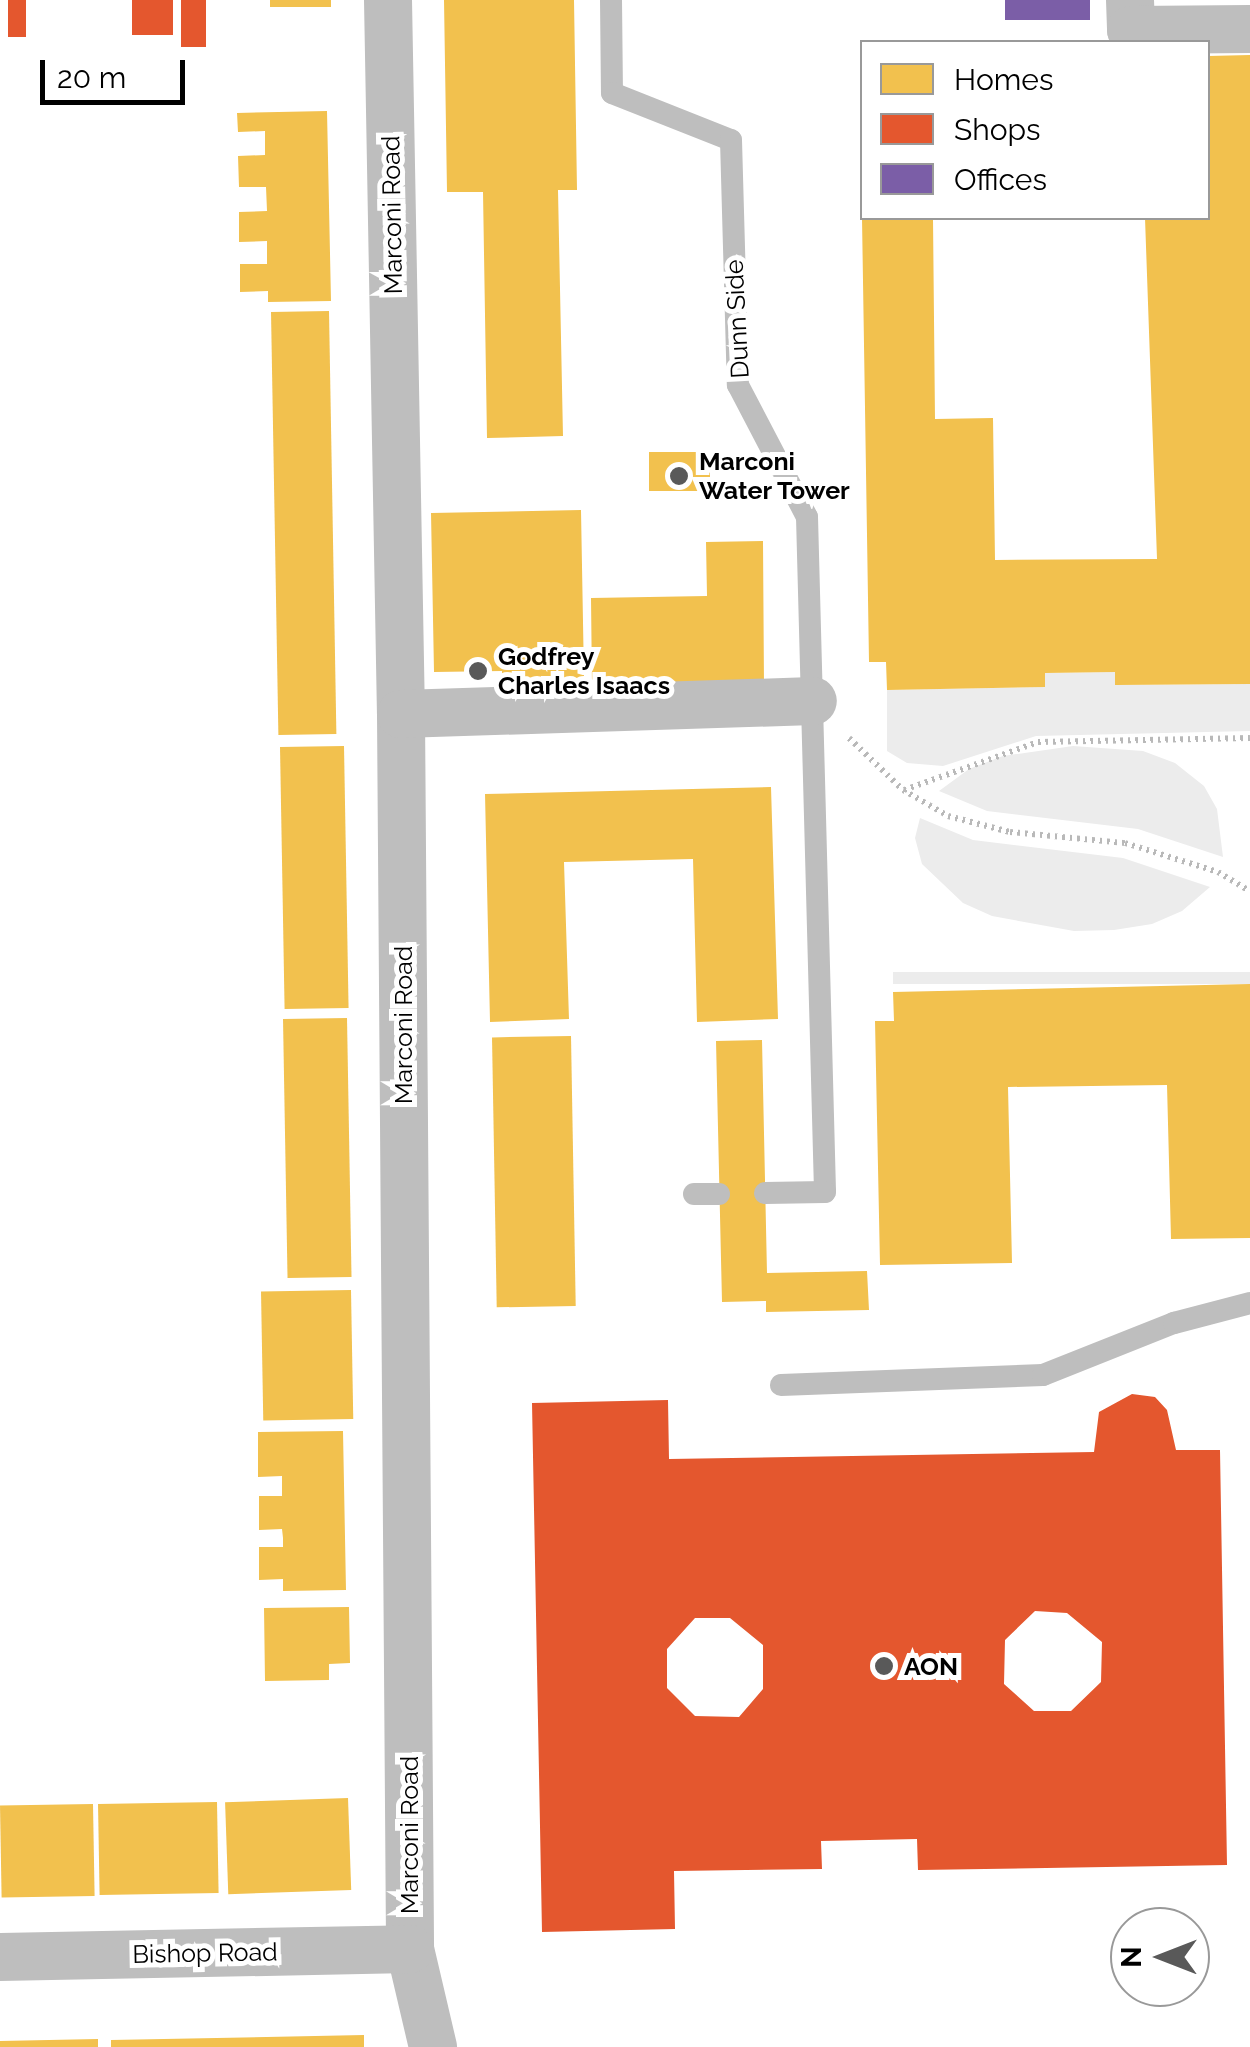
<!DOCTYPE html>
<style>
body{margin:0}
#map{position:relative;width:1250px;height:2047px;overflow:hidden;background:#fff;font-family:Raleway,sans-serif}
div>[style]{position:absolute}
.green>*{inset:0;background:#ececec;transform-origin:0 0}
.homes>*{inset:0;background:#f2c14e;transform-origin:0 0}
.shops>*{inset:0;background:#e4572e;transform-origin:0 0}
.offices>*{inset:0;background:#7b5ea7;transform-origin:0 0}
.path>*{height:6px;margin-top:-3px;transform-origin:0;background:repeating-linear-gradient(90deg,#b9b9b9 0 2.5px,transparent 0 7.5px)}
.service>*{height:22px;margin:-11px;padding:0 11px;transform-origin:11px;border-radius:11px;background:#bebebe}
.minor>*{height:48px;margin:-24px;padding:0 24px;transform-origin:24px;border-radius:24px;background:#bebebe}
.dots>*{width:28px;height:28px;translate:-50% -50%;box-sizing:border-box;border:5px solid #fff;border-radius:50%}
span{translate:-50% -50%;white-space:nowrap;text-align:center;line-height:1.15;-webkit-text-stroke:10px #fff;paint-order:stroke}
.street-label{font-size:25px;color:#000}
.poi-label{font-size:25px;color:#000;font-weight:700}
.left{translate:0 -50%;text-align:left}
.legend{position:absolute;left:860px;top:40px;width:350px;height:180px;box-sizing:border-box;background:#fff;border:2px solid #999;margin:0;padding:12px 18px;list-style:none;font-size:30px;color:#000}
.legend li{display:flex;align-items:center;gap:20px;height:50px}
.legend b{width:50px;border:2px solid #999}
.north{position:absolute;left:1110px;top:1907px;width:100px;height:100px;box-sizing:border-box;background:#fff;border:2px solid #999;border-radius:50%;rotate:270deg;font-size:28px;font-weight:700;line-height:40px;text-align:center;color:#000}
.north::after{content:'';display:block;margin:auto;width:35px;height:45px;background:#595959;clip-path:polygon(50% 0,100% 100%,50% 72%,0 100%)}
.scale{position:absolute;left:40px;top:60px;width:145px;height:45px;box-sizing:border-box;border:5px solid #000;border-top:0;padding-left:12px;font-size:30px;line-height:35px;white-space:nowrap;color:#000;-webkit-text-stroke:8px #fff;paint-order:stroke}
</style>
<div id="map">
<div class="green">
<i style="clip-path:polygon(1115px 672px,1116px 685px,1250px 684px,1250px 731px,1036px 736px,943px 766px,907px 763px,887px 751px,887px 690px,1044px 687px,1045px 673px)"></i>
<i style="clip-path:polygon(1073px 746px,1143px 751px,1175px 763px,1204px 786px,1217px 809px,1223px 857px,1138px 829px,987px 811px,939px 791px,969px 769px,1003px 756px)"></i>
<i style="clip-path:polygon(920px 818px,973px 840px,1123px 858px,1210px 887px,1182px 911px,1152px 924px,1114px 930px,1074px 931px,992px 916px,963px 903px,922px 864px,915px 838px)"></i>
<i style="left:1250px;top:972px;width:12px;height:357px;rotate:90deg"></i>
</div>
<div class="homes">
<i style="left:270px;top:0;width:61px;height:7px"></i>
<i style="clip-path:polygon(444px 0,574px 0,577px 190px,558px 190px,563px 436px,487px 438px,483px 192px,447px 192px)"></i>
<i style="clip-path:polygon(1250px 55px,1250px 684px,1115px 685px,1115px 672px,1045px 673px,1045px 687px,887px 690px,886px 662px,869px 662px,862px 218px,933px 218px,935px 419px,993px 418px,995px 560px,1157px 559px,1145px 218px,1208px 218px,1208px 56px)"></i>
<i style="clip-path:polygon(327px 111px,331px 301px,268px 302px,268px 291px,240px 292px,240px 264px,267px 264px,267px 241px,239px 242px,239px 212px,267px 211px,266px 187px,239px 187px,238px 156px,265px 155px,265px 131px,238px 132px,237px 113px)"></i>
<i style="left:329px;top:311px;width:423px;height:58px;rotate:89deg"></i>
<i style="left:649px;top:452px;width:61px;height:39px"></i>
<i style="clip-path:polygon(581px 510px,584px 678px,502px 680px,502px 671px,434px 672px,431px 513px)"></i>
<i style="clip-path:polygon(763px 541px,764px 686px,592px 687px,591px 598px,707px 596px,706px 542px)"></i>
<i style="left:344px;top:746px;width:262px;height:64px;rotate:89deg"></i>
<i style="clip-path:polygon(771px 787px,778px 1019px,697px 1022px,693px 859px,564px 862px,569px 1019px,490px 1022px,485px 794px)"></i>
<i style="clip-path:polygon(1250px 984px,1250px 1238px,1171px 1239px,1167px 1085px,1008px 1087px,1012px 1263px,880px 1265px,875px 1021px,894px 1021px,893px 992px)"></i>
<i style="left:347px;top:1018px;width:259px;height:64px;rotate:89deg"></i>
<i style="left:571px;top:1036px;width:270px;height:79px;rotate:89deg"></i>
<i style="clip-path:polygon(762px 1040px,767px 1273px,867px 1271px,869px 1310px,766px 1312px,766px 1301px,722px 1302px,716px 1041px)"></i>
<i style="left:351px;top:1290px;width:129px;height:90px;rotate:89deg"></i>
<i style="clip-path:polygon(343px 1431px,346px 1590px,283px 1591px,283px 1579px,259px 1580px,259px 1547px,283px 1547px,283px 1538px,282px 1529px,259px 1530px,259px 1496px,282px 1496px,282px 1476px,258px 1477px,258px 1432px)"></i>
<i style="clip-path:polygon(349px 1607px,350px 1663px,329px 1664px,329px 1680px,265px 1681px,264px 1608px)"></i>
<i style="left:348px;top:1798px;width:92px;height:123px;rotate:88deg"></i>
<i style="left:217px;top:1802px;width:91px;height:119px;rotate:89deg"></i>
<i style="left:93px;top:1804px;width:92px;height:93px;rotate:89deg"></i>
<i style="clip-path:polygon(364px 2035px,364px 2047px,111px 2047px,111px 2040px)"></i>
<i style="clip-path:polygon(98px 2039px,98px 2047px,0 2047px,0 2041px)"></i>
</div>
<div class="shops">
<i style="left:8px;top:0;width:18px;height:37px"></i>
<i style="left:132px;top:0;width:41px;height:35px"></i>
<i style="left:181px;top:0;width:25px;height:47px"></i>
<i style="clip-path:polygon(evenodd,1132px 1394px,1155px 1397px,1167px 1410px,1176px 1450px,1220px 1450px,1227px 1865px,918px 1870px,917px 1839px,821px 1841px,822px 1869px,674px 1871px,675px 1929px,542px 1932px,532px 1403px,668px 1400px,669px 1459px,1094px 1452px,1099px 1412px,1132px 1394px,1035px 1611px,1067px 1613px,1102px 1642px,1101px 1682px,1071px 1711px,1034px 1711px,1004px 1684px,1005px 1640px,1035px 1611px,1132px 1394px,695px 1618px,730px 1618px,763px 1645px,763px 1689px,739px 1717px,695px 1716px,667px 1688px,667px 1649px,695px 1618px)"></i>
</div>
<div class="offices">
<i style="left:1005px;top:0;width:85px;height:20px"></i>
</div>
<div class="path">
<i style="left:849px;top:738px;width:75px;rotate:43.9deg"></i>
<i style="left:903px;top:790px;width:52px;rotate:30deg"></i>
<i style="left:948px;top:816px;width:64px;rotate:14.5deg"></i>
<i style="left:1010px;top:832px;width:116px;rotate:5.5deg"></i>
<i style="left:1125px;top:843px;width:97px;rotate:17.3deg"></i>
<i style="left:1218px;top:872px;width:37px;rotate:31deg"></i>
<i style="left:904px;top:790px;width:142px;rotate:-19.7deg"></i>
<i style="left:1038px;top:742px;width:212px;rotate:-1.1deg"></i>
</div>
<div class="service">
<i style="left:611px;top:0;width:93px;rotate:89.4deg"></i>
<i style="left:612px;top:93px;width:128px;rotate:21.6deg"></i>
<i style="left:731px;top:140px;width:245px;rotate:88.4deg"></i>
<i style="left:738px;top:385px;width:149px;rotate:62.4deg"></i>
<i style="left:807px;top:517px;width:675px;rotate:88.47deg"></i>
<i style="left:825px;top:1192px;width:60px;rotate:179deg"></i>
<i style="left:694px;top:1194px;width:25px"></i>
<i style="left:781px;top:1385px;width:262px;rotate:-2.2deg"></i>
<i style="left:1043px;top:1375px;width:141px;rotate:-21.7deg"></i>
<i style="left:1174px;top:1323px;width:79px;rotate:-14.7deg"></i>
</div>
<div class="minor">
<i style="left:388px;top:0;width:714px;rotate:88.96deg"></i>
<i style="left:401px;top:714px;width:1235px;rotate:89.58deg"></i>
<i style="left:410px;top:1949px;width:101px;rotate:76.8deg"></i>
<i style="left:1130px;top:0;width:30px;rotate:88deg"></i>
<i style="left:1131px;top:30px;width:119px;rotate:-0.5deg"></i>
<i style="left:401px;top:714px;width:412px;rotate:-1.8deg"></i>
<i style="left:0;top:1957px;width:410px;rotate:-1.1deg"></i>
</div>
<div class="dots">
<i style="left:679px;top:476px;background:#595959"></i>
<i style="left:478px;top:671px;background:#595959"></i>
<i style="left:884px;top:1666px;background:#595959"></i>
</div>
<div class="street-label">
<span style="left:392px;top:215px;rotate:-91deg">Marconi Road</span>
<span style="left:737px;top:319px;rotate:-93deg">Dunn Side</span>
<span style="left:403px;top:1025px;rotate:-90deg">Marconi Road</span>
<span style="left:409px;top:1835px;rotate:-90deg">Marconi Road</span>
<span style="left:205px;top:1953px;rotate:-1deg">Bishop Road</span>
</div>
<div class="poi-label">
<span class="left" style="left:699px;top:476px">Marconi<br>Water Tower</span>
<span class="left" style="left:498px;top:671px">Godfrey<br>Charles Isaacs</span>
<span class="left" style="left:904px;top:1666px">AON</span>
</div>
<ul class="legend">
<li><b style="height:28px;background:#f2c14e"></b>Homes</li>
<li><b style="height:28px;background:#e4572e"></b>Shops</li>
<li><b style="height:28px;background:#7b5ea7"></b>Offices</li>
</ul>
<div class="north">N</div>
<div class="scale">20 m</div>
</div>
